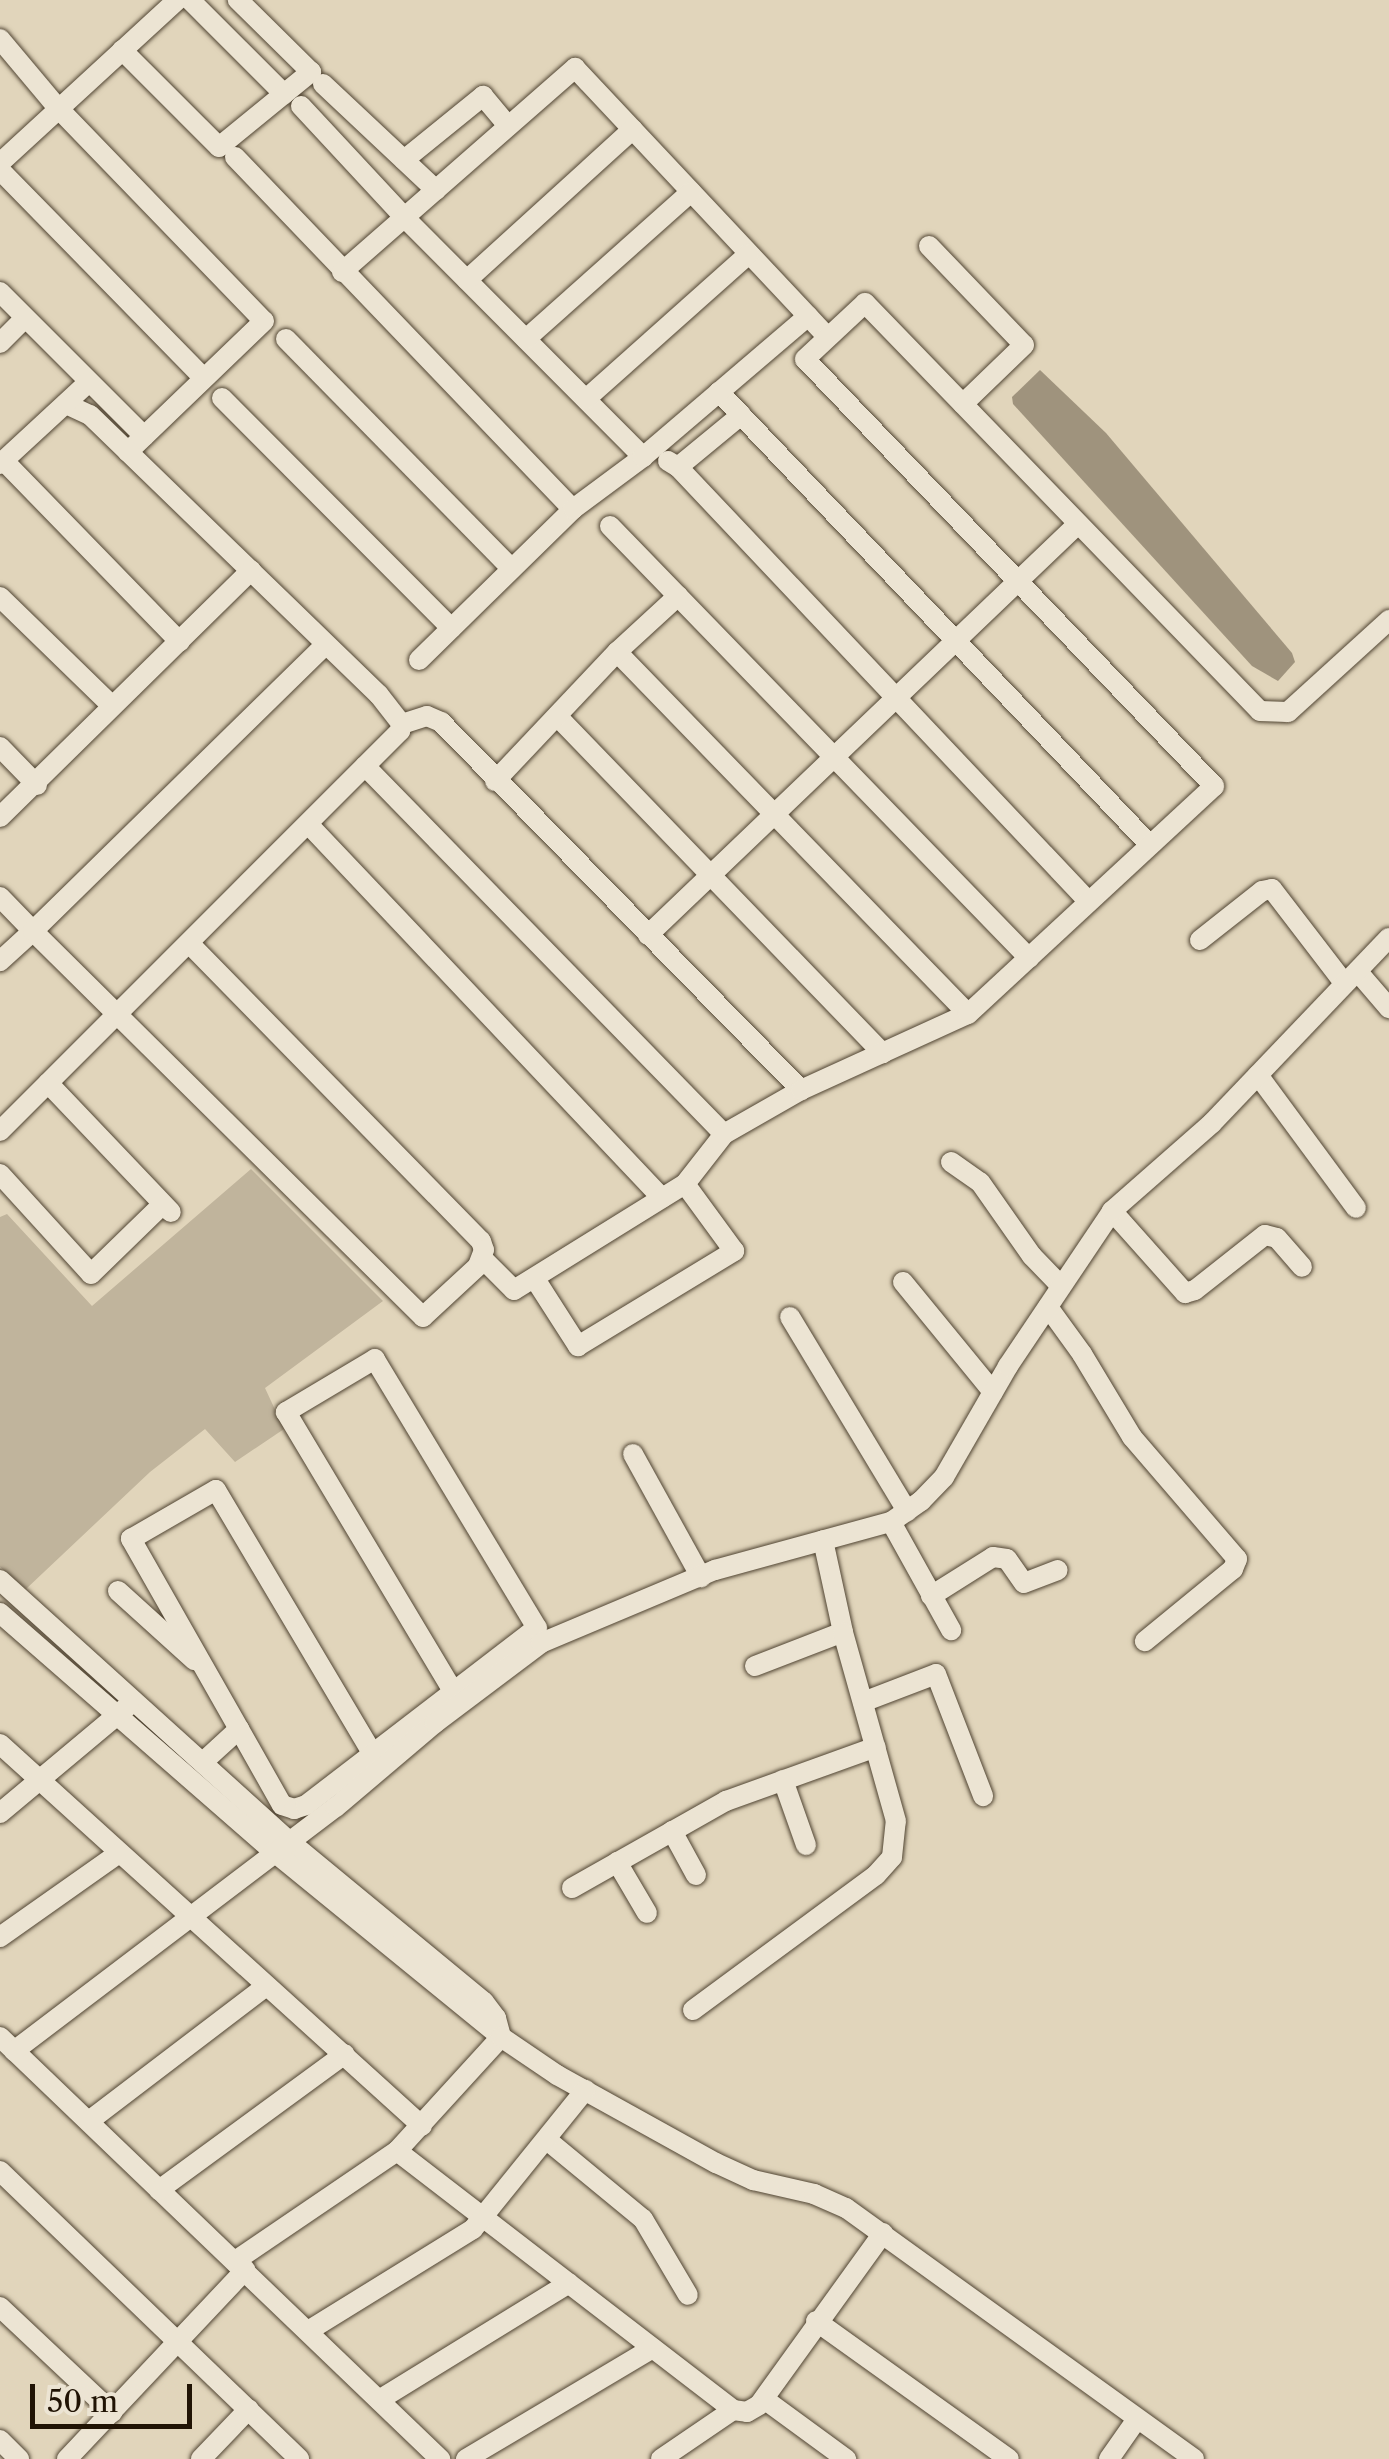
<!DOCTYPE html>
<style>
body{margin:0}
#map{position:relative;width:1389px;height:2459px;overflow:hidden;background:#e1d5bb;font-family:"Libre Caslon Text",serif}
div>[style]{position:absolute}
.green>*{inset:0;background:#c0b49c}
.water>*{inset:0;background:#9f937d}
.roads{filter:drop-shadow(0 0 2px #504432) drop-shadow(0 0 2px #504432)}
.minor>*{height:20px;margin:-10px;padding:0 10px;transform-origin:10px;border-radius:10px;background:#ece4d3}
span{translate:-50% -50%;white-space:nowrap;text-align:center;line-height:1.15;-webkit-text-stroke:9px #ece4d3;paint-order:stroke}
.scale{position:absolute;left:30px;top:2384px;width:162px;height:45px;box-sizing:border-box;border:5px solid #201304;border-top:0;padding-left:12px;font-size:30px;line-height:35px;white-space:nowrap;color:#201304;-webkit-text-stroke:8px #ece4d3;paint-order:stroke}
</style>
<div id="map">
<div class="green">
<i style="clip-path:polygon(251px 1169px,383px 1301px,265px 1388px,284px 1429px,235px 1462px,205px 1429px,150px 1472px,26px 1589px,0 1567px,0 1217px,7px 1214px,92px 1306px)"></i>
</div>
<div class="water">
<i style="clip-path:polygon(1040px 370px,1106px 433px,1292px 653px,1295px 662px,1278px 681px,1252px 666px,1013px 404px,1012px 397px)"></i>
</div>
<div class="roads">
<div class="minor">
<i style="left:190px;top:0;width:133px;rotate:45deg"></i>
<i style="left:0;top:39px;width:90px;rotate:50deg"></i>
<i style="left:58px;top:108px;width:296px;rotate:46deg"></i>
<i style="left:264px;top:321px;width:189px;rotate:136.1deg"></i>
<i style="left:122px;top:50px;width:137px;rotate:45deg"></i>
<i style="left:219px;top:147px;width:119px;rotate:-39.2deg"></i>
<i style="left:311px;top:72px;width:103px;rotate:-135.4deg"></i>
<i style="left:323px;top:84px;width:155px;rotate:43.2deg"></i>
<i style="left:301px;top:106px;width:151px;rotate:47.1deg"></i>
<i style="left:404px;top:217px;width:339px;rotate:45.1deg"></i>
<i style="left:235px;top:157px;width:488px;rotate:46.2deg"></i>
<i style="left:404px;top:160px;width:102px;rotate:-39deg"></i>
<i style="left:483px;top:96px;width:39px;rotate:50deg"></i>
<i style="left:0;top:163px;width:241px;rotate:-42.6deg"></i>
<i style="left:0;top:170px;width:291px;rotate:45.6deg"></i>
<i style="left:929px;top:246px;width:137px;rotate:46.2deg"></i>
<i style="left:1024px;top:345px;width:85px;rotate:136deg"></i>
<i style="left:342px;top:272px;width:310px;rotate:-41.2deg"></i>
<i style="left:575px;top:68px;width:369px;rotate:46.8deg"></i>
<i style="left:467px;top:280px;width:224px;rotate:-42.3deg"></i>
<i style="left:0;top:292px;width:204px;rotate:45deg"></i>
<i style="left:286px;top:339px;width:322px;rotate:45.5deg"></i>
<i style="left:526px;top:339px;width:221px;rotate:-41.7deg"></i>
<i style="left:0;top:343px;width:35px;rotate:-45deg"></i>
<i style="left:719px;top:392px;width:625px;rotate:46.43deg"></i>
<i style="left:222px;top:398px;width:325px;rotate:45.1deg"></i>
<i style="left:586px;top:399px;width:218px;rotate:-41.7deg"></i>
<i style="left:66px;top:404px;width:26px;rotate:25deg"></i>
<i style="left:90px;top:415px;width:402px;rotate:44.1deg"></i>
<i style="left:379px;top:695px;width:37px;rotate:52deg"></i>
<i style="left:4px;top:461px;width:252px;rotate:45.8deg"></i>
<i style="left:668px;top:461px;width:12px;rotate:31deg"></i>
<i style="left:678px;top:467px;width:82px;rotate:-39.5deg"></i>
<i style="left:0;top:464px;width:121px;rotate:-42.7deg"></i>
<i style="left:678px;top:467px;width:598px;rotate:46.62deg"></i>
<i style="left:610px;top:526px;width:602px;rotate:45.88deg"></i>
<i style="left:0;top:597px;width:156px;rotate:44.2deg"></i>
<i style="left:617px;top:652px;width:504px;rotate:45.88deg"></i>
<i style="left:419px;top:660px;width:216px;rotate:-44.4deg"></i>
<i style="left:573px;top:509px;width:87px;rotate:-36.6deg"></i>
<i style="left:643px;top:457px;width:217px;rotate:-40.5deg"></i>
<i style="left:557px;top:716px;width:469px;rotate:46deg"></i>
<i style="left:0;top:747px;width:53px;rotate:45.8deg"></i>
<i style="left:365px;top:766px;width:514px;rotate:45.71deg"></i>
<i style="left:495px;top:781px;width:178px;rotate:-46.6deg"></i>
<i style="left:617px;top:652px;width:83px;rotate:-42.6deg"></i>
<i style="left:0;top:817px;width:352px;rotate:-44.5deg"></i>
<i style="left:308px;top:824px;width:515px;rotate:46.57deg"></i>
<i style="left:0;top:897px;width:47px;rotate:45.9deg"></i>
<i style="left:33px;top:931px;width:45px;rotate:137.7deg"></i>
<i style="left:648px;top:935px;width:595px;rotate:-43.71deg"></i>
<i style="left:1200px;top:940px;width:79px;rotate:-38.3deg"></i>
<i style="left:1262px;top:891px;width:10px;rotate:-11deg"></i>
<i style="left:1272px;top:889px;width:118px;rotate:52.5deg"></i>
<i style="left:189px;top:943px;width:417px;rotate:45.6deg"></i>
<i style="left:481px;top:1241px;width:9px;rotate:72deg"></i>
<i style="left:484px;top:1250px;width:17px;rotate:111deg"></i>
<i style="left:478px;top:1266px;width:75px;rotate:137.2deg"></i>
<i style="left:423px;top:1317px;width:549px;rotate:-135.3deg"></i>
<i style="left:33px;top:931px;width:409px;rotate:-44.4deg"></i>
<i style="left:1358px;top:972px;width:48px;rotate:49.3deg"></i>
<i style="left:1258px;top:1075px;width:165px;rotate:53.6deg"></i>
<i style="left:48px;top:1083px;width:178px;rotate:46.4deg"></i>
<i style="left:0;top:1131px;width:566px;rotate:-45deg"></i>
<i style="left:400px;top:731px;width:7px;rotate:-74deg"></i>
<i style="left:402px;top:724px;width:26px;rotate:-18deg"></i>
<i style="left:427px;top:716px;width:15px;rotate:23deg"></i>
<i style="left:441px;top:722px;width:515px;rotate:45.63deg"></i>
<i style="left:951px;top:1162px;width:35px;rotate:35deg"></i>
<i style="left:980px;top:1182px;width:90px;rotate:54.9deg"></i>
<i style="left:1032px;top:1256px;width:40px;rotate:46deg"></i>
<i style="left:0;top:1174px;width:135px;rotate:47.7deg"></i>
<i style="left:91px;top:1274px;width:100px;rotate:-44.2deg"></i>
<i style="left:1112px;top:1211px;width:110px;rotate:48.3deg"></i>
<i style="left:1185px;top:1293px;width:10px;rotate:-17deg"></i>
<i style="left:1195px;top:1290px;width:89px;rotate:-38.2deg"></i>
<i style="left:1265px;top:1235px;width:12px;rotate:14deg"></i>
<i style="left:1277px;top:1238px;width:38px;rotate:49deg"></i>
<i style="left:482px;top:1258px;width:45px;rotate:45deg"></i>
<i style="left:514px;top:1290px;width:201px;rotate:-31.8deg"></i>
<i style="left:685px;top:1184px;width:63px;rotate:-52deg"></i>
<i style="left:724px;top:1134px;width:89px;rotate:-29.7deg"></i>
<i style="left:801px;top:1090px;width:183px;rotate:-24.5deg"></i>
<i style="left:968px;top:1014px;width:335px;rotate:-42.8deg"></i>
<i style="left:1214px;top:786px;width:591px;rotate:-133.77deg"></i>
<i style="left:805px;top:359px;width:82px;rotate:-43deg"></i>
<i style="left:865px;top:303px;width:568px;rotate:45.93deg"></i>
<i style="left:1260px;top:711px;width:28px;rotate:2deg"></i>
<i style="left:1288px;top:712px;width:137px;rotate:-42.3deg"></i>
<i style="left:535px;top:1279px;width:80px;rotate:57.3deg"></i>
<i style="left:578px;top:1346px;width:183px;rotate:-31.3deg"></i>
<i style="left:734px;top:1251px;width:83px;rotate:-126.2deg"></i>
<i style="left:903px;top:1282px;width:142px;rotate:50.7deg"></i>
<i style="left:1048px;top:1307px;width:58px;rotate:54.1deg"></i>
<i style="left:1082px;top:1354px;width:97px;rotate:58.9deg"></i>
<i style="left:1132px;top:1437px;width:161px;rotate:49.3deg"></i>
<i style="left:1237px;top:1559px;width:11px;rotate:112deg"></i>
<i style="left:1233px;top:1569px;width:114px;rotate:140.7deg"></i>
<i style="left:790px;top:1317px;width:227px;rotate:58.9deg"></i>
<i style="left:633px;top:1454px;width:141px;rotate:61.1deg"></i>
<i style="left:891px;top:1522px;width:124px;rotate:60.9deg"></i>
<i style="left:0;top:1580px;width:391px;rotate:42.1deg"></i>
<i style="left:290px;top:1842px;width:251px;rotate:39.5deg"></i>
<i style="left:484px;top:2002px;width:20px;rotate:53deg"></i>
<i style="left:496px;top:2018px;width:20px;rotate:75deg"></i>
<i style="left:501px;top:2037px;width:154px;rotate:132.4deg"></i>
<i style="left:397px;top:2151px;width:196px;rotate:145.8deg"></i>
<i style="left:118px;top:1591px;width:103px;rotate:42.2deg"></i>
<i style="left:931px;top:1596px;width:73px;rotate:-32.2deg"></i>
<i style="left:993px;top:1557px;width:14px;rotate:8deg"></i>
<i style="left:1007px;top:1559px;width:29px;rotate:55deg"></i>
<i style="left:1024px;top:1583px;width:36px;rotate:-21deg"></i>
<i style="left:0;top:1613px;width:362px;rotate:41.1deg"></i>
<i style="left:273px;top:1851px;width:294px;rotate:39.2deg"></i>
<i style="left:501px;top:2037px;width:68px;rotate:34.2deg"></i>
<i style="left:557px;top:2075px;width:182px;rotate:29deg"></i>
<i style="left:716px;top:2163px;width:41px;rotate:24.7deg"></i>
<i style="left:753px;top:2180px;width:63px;rotate:12.9deg"></i>
<i style="left:814px;top:2194px;width:35px;rotate:24deg"></i>
<i style="left:846px;top:2208px;width:429px;rotate:35.8deg"></i>
<i style="left:755px;top:1666px;width:94px;rotate:-21.1deg"></i>
<i style="left:843px;top:1632px;width:94px;rotate:-102.3deg"></i>
<i style="left:863px;top:1702px;width:78px;rotate:-21deg"></i>
<i style="left:936px;top:1674px;width:131px;rotate:68.9deg"></i>
<i style="left:239px;top:1729px;width:219px;rotate:-119.6deg"></i>
<i style="left:131px;top:1539px;width:98px;rotate:-30deg"></i>
<i style="left:216px;top:1490px;width:306px;rotate:59.3deg"></i>
<i style="left:0;top:1744px;width:569px;rotate:42.15deg"></i>
<i style="left:203px;top:1762px;width:49px;rotate:-42.5deg"></i>
<i style="left:239px;top:1729px;width:87px;rotate:60.5deg"></i>
<i style="left:282px;top:1805px;width:13px;rotate:18deg"></i>
<i style="left:294px;top:1809px;width:13px;rotate:-18deg"></i>
<i style="left:306px;top:1805px;width:291px;rotate:-37.5deg"></i>
<i style="left:537px;top:1628px;width:314px;rotate:-121.1deg"></i>
<i style="left:375px;top:1359px;width:104px;rotate:149.2deg"></i>
<i style="left:286px;top:1412px;width:325px;rotate:59.1deg"></i>
<i style="left:783px;top:1780px;width:69px;rotate:70.5deg"></i>
<i style="left:0;top:1813px;width:168px;rotate:-39.9deg"></i>
<i style="left:672px;top:1831px;width:50px;rotate:61.4deg"></i>
<i style="left:617px;top:1862px;width:59px;rotate:59.5deg"></i>
<i style="left:572px;top:1888px;width:177px;rotate:-29.5deg"></i>
<i style="left:726px;top:1801px;width:159px;rotate:-19.8deg"></i>
<i style="left:0;top:1937px;width:146px;rotate:-35.2deg"></i>
<i style="left:693px;top:2010px;width:227px;rotate:-36.4deg"></i>
<i style="left:876px;top:1875px;width:24px;rotate:-48deg"></i>
<i style="left:892px;top:1857px;width:36px;rotate:-84deg"></i>
<i style="left:896px;top:1821px;width:196px;rotate:-105.7deg"></i>
<i style="left:0;top:2037px;width:610px;rotate:43.8deg"></i>
<i style="left:14px;top:2051px;width:404px;rotate:-37.2deg"></i>
<i style="left:336px;top:1807px;width:130px;rotate:-40.3deg"></i>
<i style="left:435px;top:1723px;width:133px;rotate:-37deg"></i>
<i style="left:541px;top:1643px;width:189px;rotate:-22.8deg"></i>
<i style="left:715px;top:1570px;width:182px;rotate:-15.3deg"></i>
<i style="left:891px;top:1522px;width:37px;rotate:-35deg"></i>
<i style="left:921px;top:1501px;width:33px;rotate:-46deg"></i>
<i style="left:944px;top:1477px;width:128px;rotate:-60deg"></i>
<i style="left:1008px;top:1366px;width:187px;rotate:-56.1deg"></i>
<i style="left:1112px;top:1211px;width:133px;rotate:-41.3deg"></i>
<i style="left:1212px;top:1123px;width:256px;rotate:-46.3deg"></i>
<i style="left:89px;top:2121px;width:223px;rotate:-37.3deg"></i>
<i style="left:547px;top:2140px;width:124px;rotate:39.5deg"></i>
<i style="left:643px;top:2219px;width:88px;rotate:59.4deg"></i>
<i style="left:397px;top:2151px;width:424px;rotate:37.6deg"></i>
<i style="left:733px;top:2410px;width:14px;rotate:8deg"></i>
<i style="left:747px;top:2412px;width:14px;rotate:-30deg"></i>
<i style="left:759px;top:2405px;width:212px;rotate:-54.2deg"></i>
<i style="left:0;top:2171px;width:415px;rotate:43.9deg"></i>
<i style="left:159px;top:2190px;width:230px;rotate:-36.2deg"></i>
<i style="left:0;top:2307px;width:154px;rotate:43.2deg"></i>
<i style="left:816px;top:2321px;width:237px;rotate:35.6deg"></i>
<i style="left:308px;top:2331px;width:194px;rotate:-31.7deg"></i>
<i style="left:473px;top:2229px;width:179px;rotate:-51.1deg"></i>
<i style="left:764px;top:2399px;width:102px;rotate:36.2deg"></i>
<i style="left:379px;top:2400px;width:223px;rotate:-31.6deg"></i>
<i style="left:0;top:2440px;width:27px;rotate:45deg"></i>
<i style="left:67px;top:2459px;width:260px;rotate:-46.7deg"></i>
<i style="left:201px;top:2459px;width:69px;rotate:-46.2deg"></i>
<i style="left:466px;top:2459px;width:217px;rotate:-30.7deg"></i>
<i style="left:661px;top:2459px;width:87px;rotate:-34.2deg"></i>
<i style="left:1109px;top:2459px;width:49px;rotate:-55deg"></i>
</div>
</div>
<div class="scale">50 m</div>
</div>
